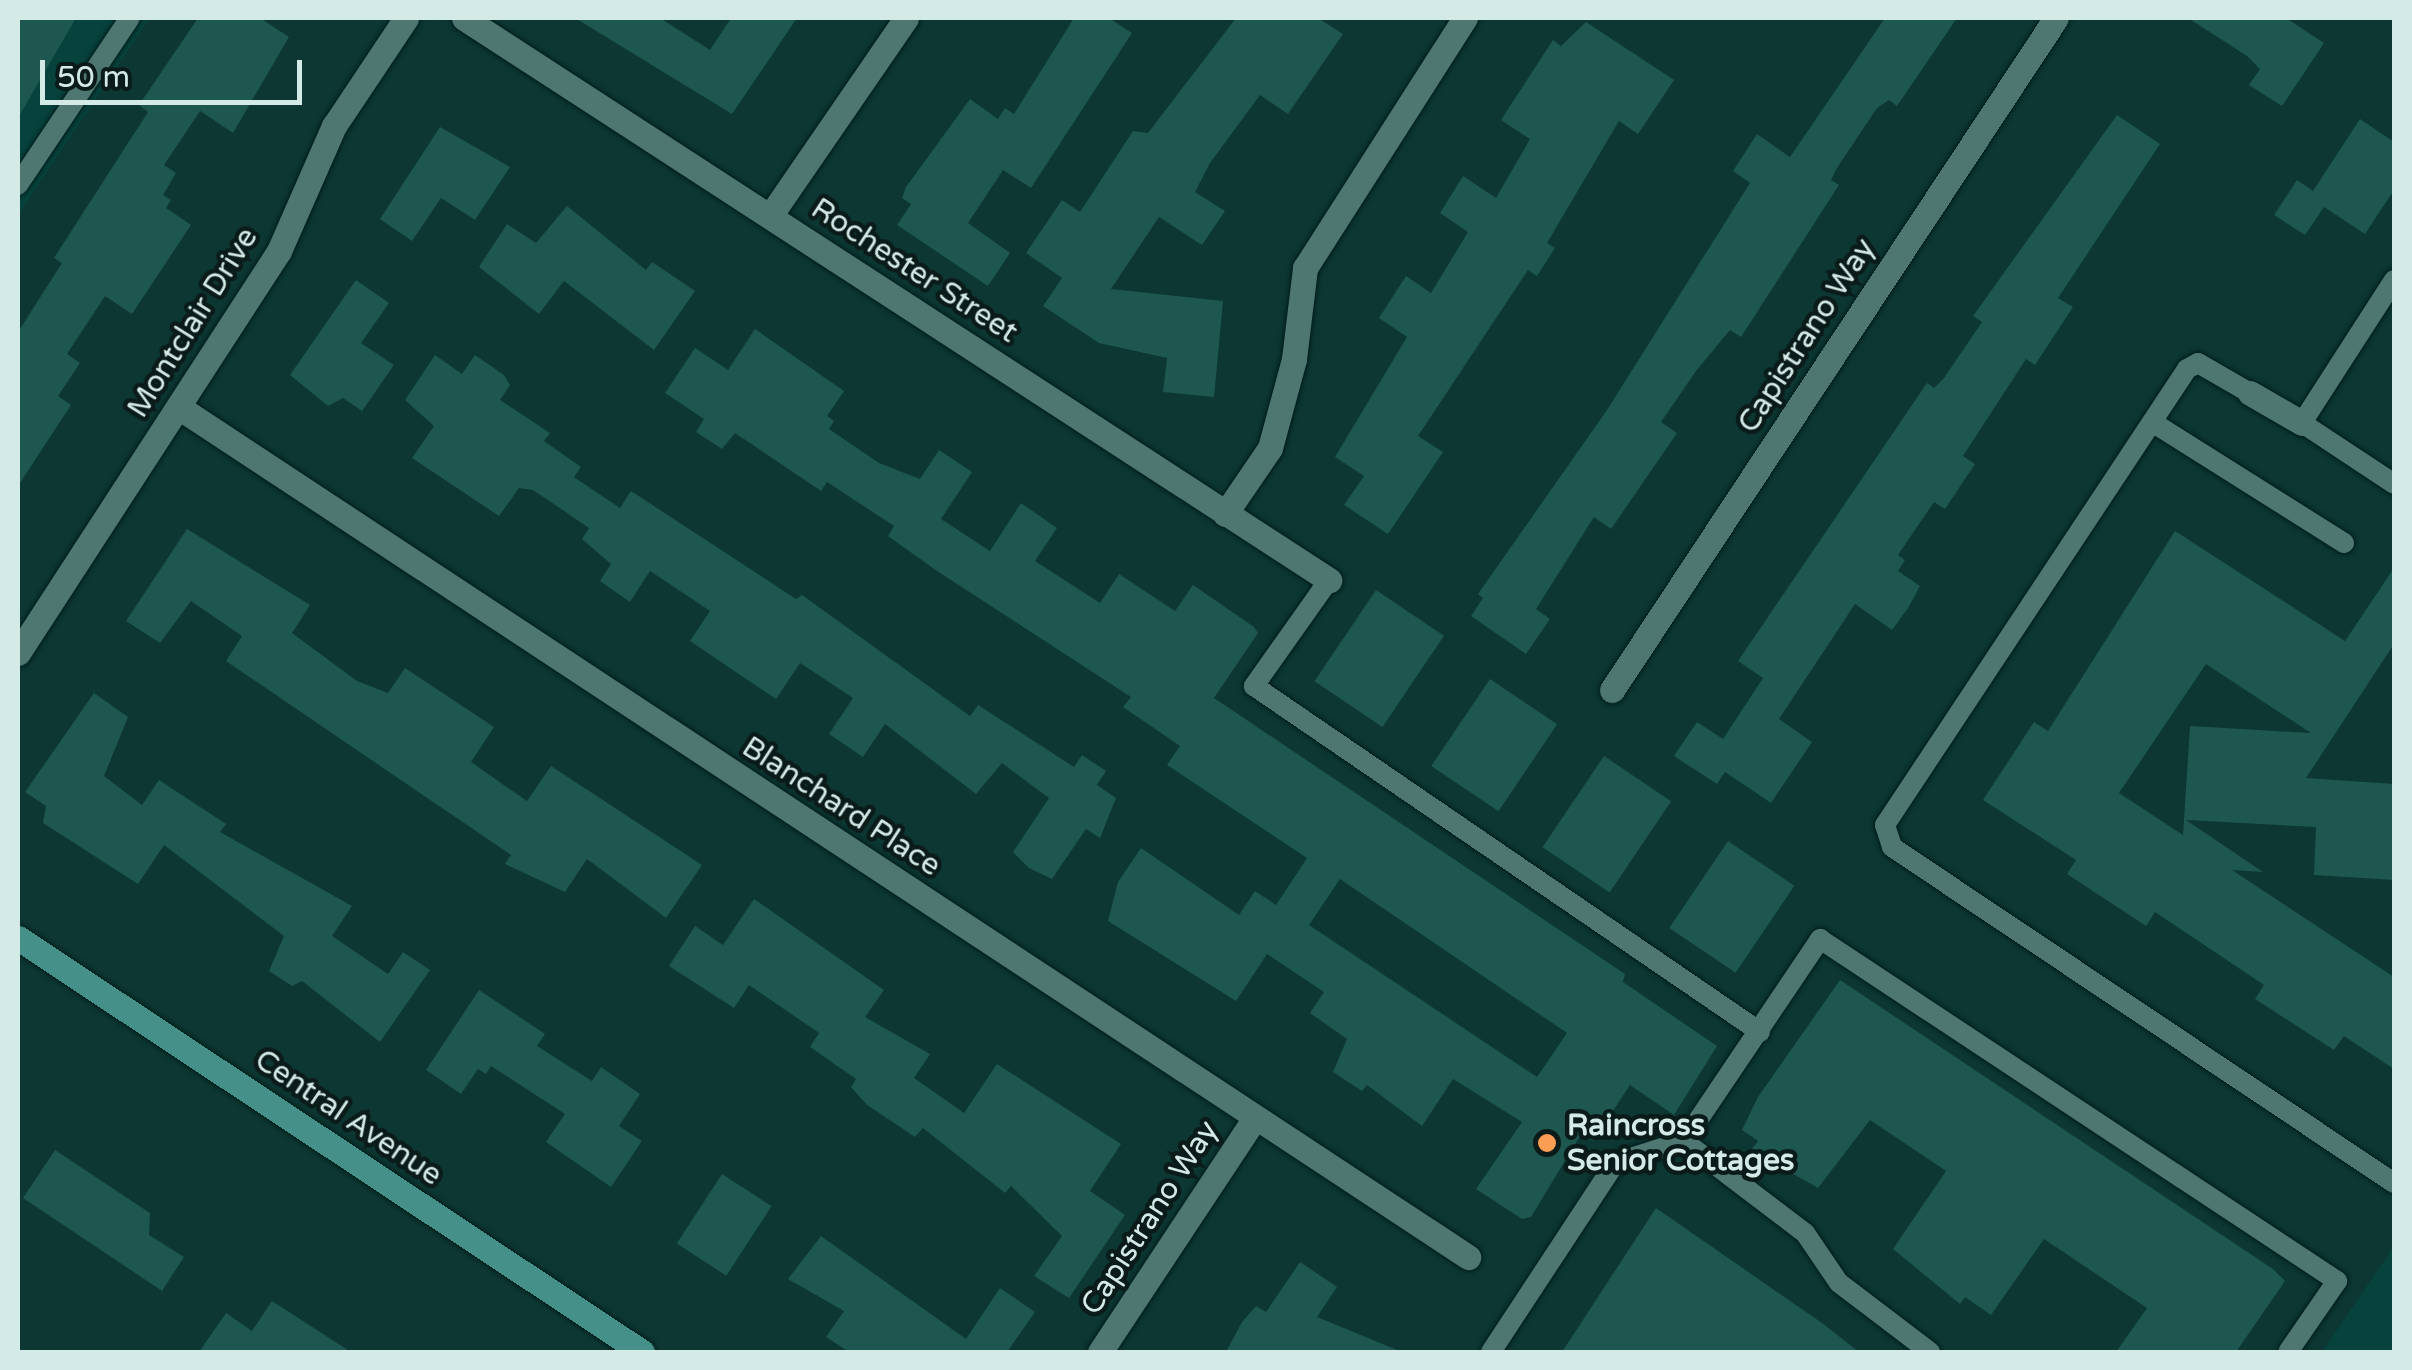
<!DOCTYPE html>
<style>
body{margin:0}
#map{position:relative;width:2412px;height:1370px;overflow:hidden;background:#0c3733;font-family:"Varela Round",sans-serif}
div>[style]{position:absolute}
.built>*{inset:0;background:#07423d}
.building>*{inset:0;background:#1e5650;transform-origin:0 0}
.roads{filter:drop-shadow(0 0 2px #001d1a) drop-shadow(0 0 2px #001d1a)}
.service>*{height:20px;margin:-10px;padding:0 10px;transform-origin:10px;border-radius:10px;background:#4e7772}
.minor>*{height:25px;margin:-12.5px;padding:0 12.5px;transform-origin:12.5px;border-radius:12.5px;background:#4e7772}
.secondary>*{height:25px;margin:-12.5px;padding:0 12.5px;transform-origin:12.5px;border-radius:12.5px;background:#459088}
.dots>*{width:28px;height:28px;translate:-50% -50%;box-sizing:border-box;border:5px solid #0a1b19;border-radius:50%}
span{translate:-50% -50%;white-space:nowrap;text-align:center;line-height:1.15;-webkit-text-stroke:9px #0a1b19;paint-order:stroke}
.street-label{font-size:30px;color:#d4eae7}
.poi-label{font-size:30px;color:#d4eae7;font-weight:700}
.left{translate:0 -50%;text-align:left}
.frame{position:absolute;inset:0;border:20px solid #d4eae7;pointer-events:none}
.scale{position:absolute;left:40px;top:60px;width:262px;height:45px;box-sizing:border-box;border:5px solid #d4eae7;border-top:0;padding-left:12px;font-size:30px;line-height:35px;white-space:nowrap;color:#d4eae7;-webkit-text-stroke:8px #0a1b19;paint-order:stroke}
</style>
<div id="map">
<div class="built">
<i style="clip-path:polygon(18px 18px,150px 18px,18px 215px)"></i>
<i style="clip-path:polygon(2394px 1246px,2394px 1352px,2322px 1352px)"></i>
</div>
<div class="building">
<i style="clip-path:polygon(18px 18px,76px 18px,18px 118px)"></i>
<i style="clip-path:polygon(198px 18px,260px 18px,289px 37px,233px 133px,200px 111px,164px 165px,176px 173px,163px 195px,171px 200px,166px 208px,191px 225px,132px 314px,105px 296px,67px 354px,80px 363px,58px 396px,71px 405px,18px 486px,18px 332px,62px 263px,54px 258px,148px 112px,139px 105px)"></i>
<i style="clip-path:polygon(575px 18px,660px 18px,710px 50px,731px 18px,797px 18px,732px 114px)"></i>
<i style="clip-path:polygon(1074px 18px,1109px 18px,1132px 33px,1031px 188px,1003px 170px,968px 223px,1010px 253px,988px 286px,897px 225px,911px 204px,902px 198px,906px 187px,970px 99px,998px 119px,1005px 108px,1014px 114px)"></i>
<i style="clip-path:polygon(1236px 18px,1318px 18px,1343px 34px,1288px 114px,1260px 95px,1210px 163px,1195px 192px,1225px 211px,1202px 245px,1159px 217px,1111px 289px,1223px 301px,1214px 397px,1163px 392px,1167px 358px,1099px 343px,1043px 306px,1062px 278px,1026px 253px,1062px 200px,1080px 212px,1133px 131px,1148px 133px)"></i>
<i style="clip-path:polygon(1885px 18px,1957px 18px,1897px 106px,1889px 100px,1877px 108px,1837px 168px,1831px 180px,1839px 185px,1741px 337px,1730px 330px,1696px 371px,1661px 422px,1677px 433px,1611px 529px,1594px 517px,1536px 609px,1550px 619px,1526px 654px,1471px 616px,1483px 598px,1478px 594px,1607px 410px,1750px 183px,1733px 171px,1757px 134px,1790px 157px)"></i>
<i style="clip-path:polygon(2188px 18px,2286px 18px,2324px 43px,2282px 106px,2249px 85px,2260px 69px,2247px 56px)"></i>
<i style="clip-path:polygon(1586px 22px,1674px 80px,1638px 134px,1619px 121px,1547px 243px,1555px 248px,1537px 276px,1528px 270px,1418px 436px,1443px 452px,1388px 534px,1344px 505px,1364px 476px,1335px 457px,1407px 337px,1379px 318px,1406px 276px,1431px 293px,1468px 232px,1440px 213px,1463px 176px,1496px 198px,1530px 139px,1501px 120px,1553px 40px,1561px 46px)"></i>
<i style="clip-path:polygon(2117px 115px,2160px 144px,2058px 298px,2073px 307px,2035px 365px,2026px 359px,1963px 456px,1975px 464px,1945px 509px,1934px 502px,1898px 555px,1905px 560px,1898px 571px,1920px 586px,1908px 608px,1892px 630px,1855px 604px,1779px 719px,1812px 742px,1771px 803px,1725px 772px,1717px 784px,1674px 756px,1697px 722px,1723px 739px,1763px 678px,1738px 661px,1927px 383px,1934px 388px,1944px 378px,1982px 322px,1973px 316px)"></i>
<i style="clip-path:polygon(2360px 119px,2394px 142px,2394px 190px,2365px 234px,2324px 207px,2305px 235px,2274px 215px,2297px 180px,2313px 191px)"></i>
<i style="clip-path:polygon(440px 127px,510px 167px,475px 220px,441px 198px,412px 241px,380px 219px)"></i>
<i style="clip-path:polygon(567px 206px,646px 270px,652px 262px,695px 291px,654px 350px,564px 281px,539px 314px,479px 267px,507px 224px,536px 243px)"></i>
<i style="clip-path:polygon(356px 280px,389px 303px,361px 343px,394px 365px,362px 411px,343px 398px,328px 406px,290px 375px)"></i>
<i style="clip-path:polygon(evenodd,755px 329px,844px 391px,827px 416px,834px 421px,829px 429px,879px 463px,920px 479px,939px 450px,972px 472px,941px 519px,990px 551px,1021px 503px,1057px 528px,1035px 561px,1100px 603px,1119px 574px,1175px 611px,1193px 585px,1254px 627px,1258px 633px,1214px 698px,1625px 974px,1623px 982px,1717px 1046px,1674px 1115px,1630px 1085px,1593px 1141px,1580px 1136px,1531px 1217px,1522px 1219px,1476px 1189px,1522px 1122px,1453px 1079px,1422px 1126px,1367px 1085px,1362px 1091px,1333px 1072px,1347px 1039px,1310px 1013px,1324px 992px,1267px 954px,1236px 1001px,1108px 921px,1118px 882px,1141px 848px,1239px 915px,1255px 891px,1276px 905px,1307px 858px,1167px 765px,1180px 746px,1123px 707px,1131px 697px,937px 571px,888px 536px,894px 526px,827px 482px,821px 491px,735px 433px,722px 449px,696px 432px,704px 419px,665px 393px,695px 348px,728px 370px,755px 329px,1340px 879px,1567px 1033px,1537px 1077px,1309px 925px,1340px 879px)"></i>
<i style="clip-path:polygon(435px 355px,462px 374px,475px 355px,504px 375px,510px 385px,500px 400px,550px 433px,544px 441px,581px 467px,574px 477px,620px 508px,631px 491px,796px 599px,802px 595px,970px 716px,978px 705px,1074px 767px,1082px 755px,1106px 771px,1097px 785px,1116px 798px,1100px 838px,1086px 829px,1052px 879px,1029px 868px,1013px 852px,1049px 798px,1002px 763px,976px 794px,885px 724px,863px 757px,829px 734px,853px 698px,800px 663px,776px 699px,690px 641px,710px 611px,650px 571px,630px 602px,600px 581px,611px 564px,582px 539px,589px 528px,533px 490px,519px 488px,499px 516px,412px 458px,434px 426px,405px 400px)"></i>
<i style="clip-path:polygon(187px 529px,310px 605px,292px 633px,357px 681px,388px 693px,405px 668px,494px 727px,471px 762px,527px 801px,551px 766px,702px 865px,666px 918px,587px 859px,565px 892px,505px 864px,511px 855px,226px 661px,242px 636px,191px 601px,160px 643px,126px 621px)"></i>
<i style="clip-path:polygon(evenodd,2175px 531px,2345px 641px,2394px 568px,2394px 644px,2306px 778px,2394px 784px,2394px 880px,2314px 875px,2316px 827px,2186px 820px,2263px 872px,2232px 870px,2394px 977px,2394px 1069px,2344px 1036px,2334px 1050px,2255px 999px,2264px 985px,2155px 912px,2146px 926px,2067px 874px,2076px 860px,1983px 800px,2034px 722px,2048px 731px,2175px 531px,2206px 664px,2311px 733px,2190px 726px,2183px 835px,2119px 793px,2206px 664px)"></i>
<i style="left:1376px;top:590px;width:82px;height:110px;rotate:34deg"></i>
<i style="left:1490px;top:679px;width:81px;height:105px;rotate:34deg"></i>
<i style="clip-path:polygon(94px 693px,128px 717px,104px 776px,142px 805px,159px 780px,226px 824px,220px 832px,352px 906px,332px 936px,388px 974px,403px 952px,430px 970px,380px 1042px,302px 981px,292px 986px,269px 971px,284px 936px,164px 845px,138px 884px,43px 823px,46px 806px,25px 792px)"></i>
<i style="left:1604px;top:756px;width:81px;height:110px;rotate:34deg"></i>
<i style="left:1728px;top:841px;width:80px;height:105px;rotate:34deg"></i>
<i style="clip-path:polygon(754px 899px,884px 990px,865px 1017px,930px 1054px,914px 1078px,964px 1113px,997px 1064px,1121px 1144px,1090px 1191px,1125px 1215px,1069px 1298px,1034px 1276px,1062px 1236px,1011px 1186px,1005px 1193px,923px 1128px,915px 1137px,867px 1105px,851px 1087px,856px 1079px,810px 1047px,819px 1033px,749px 985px,734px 1008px,669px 966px,695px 926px,723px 945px)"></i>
<i style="clip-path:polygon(1840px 980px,2273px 1269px,2285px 1281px,2236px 1352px,2116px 1352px,2147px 1308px,2044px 1239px,1991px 1315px,1965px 1297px,1960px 1304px,1893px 1249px,1946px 1171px,1870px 1120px,1818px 1188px,1751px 1150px,1758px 1141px,1742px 1130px,1758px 1097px)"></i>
<i style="clip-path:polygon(479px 990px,545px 1034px,537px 1046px,592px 1081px,601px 1067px,640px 1094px,619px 1126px,642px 1141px,611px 1187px,546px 1142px,565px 1114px,491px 1066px,486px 1074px,478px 1069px,461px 1094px,426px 1070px)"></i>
<i style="clip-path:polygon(55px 1150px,150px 1213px,149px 1235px,184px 1257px,162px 1291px,23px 1198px)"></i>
<i style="left:722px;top:1174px;width:59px;height:83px;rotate:33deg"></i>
<i style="clip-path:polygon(1656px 1208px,1822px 1323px,1859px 1352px,1562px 1352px)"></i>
<i style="clip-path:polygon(821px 1236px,966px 1339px,1000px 1288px,1035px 1312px,1007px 1352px,849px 1352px,826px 1337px,844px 1311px,788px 1279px)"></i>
<i style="clip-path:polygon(1300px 1262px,1337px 1287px,1317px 1317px,1402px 1352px,1226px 1352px,1242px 1322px,1256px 1306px,1266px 1312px)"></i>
<i style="clip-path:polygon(272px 1301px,351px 1352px,199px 1352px,226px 1313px,252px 1331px)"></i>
</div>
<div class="roads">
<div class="service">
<i style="left:18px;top:185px;width:201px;rotate:-56.2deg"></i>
<i style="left:2394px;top:280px;width:170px;rotate:122.8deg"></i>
<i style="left:2302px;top:423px;width:110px;rotate:33.5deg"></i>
<i style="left:2250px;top:393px;width:60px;rotate:-150deg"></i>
<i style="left:2198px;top:363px;width:13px;rotate:151deg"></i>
<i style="left:2187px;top:369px;width:547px;rotate:123.52deg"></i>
<i style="left:1885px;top:825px;width:23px;rotate:72deg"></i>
<i style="left:1892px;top:847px;width:604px;rotate:33.8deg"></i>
<i style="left:2152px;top:422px;width:227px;rotate:32.2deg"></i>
<i style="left:1329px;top:580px;width:130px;rotate:125.3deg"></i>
<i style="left:1254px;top:686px;width:613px;rotate:34.36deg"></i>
<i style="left:1491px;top:1352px;width:226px;rotate:-56.7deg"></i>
<i style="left:1615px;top:1163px;width:72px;rotate:-17.7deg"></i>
<i style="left:1930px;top:1352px;width:114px;rotate:-142.8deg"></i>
<i style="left:1839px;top:1283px;width:60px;rotate:-124.2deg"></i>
<i style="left:1805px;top:1233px;width:152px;rotate:-142.8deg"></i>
<i style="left:1684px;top:1141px;width:244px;rotate:-56deg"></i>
<i style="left:1820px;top:939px;width:620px;rotate:33.48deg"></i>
<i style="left:2337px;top:1281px;width:86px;rotate:124.6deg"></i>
</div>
<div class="minor">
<i style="left:464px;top:18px;width:1032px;rotate:33.01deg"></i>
<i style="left:770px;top:216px;width:240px;rotate:-55.5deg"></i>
<i style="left:2250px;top:393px;width:60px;rotate:30deg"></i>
<i style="left:180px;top:408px;width:1543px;rotate:33.39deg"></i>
<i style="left:1225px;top:514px;width:80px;rotate:-55.7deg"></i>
<i style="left:1270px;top:448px;width:92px;rotate:-74.9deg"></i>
<i style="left:1294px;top:359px;width:92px;rotate:-83.1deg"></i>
<i style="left:1305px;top:268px;width:297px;rotate:-57.4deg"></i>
<i style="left:18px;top:653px;width:479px;rotate:-57deg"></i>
<i style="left:279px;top:251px;width:137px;rotate:-66.3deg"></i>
<i style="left:334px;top:126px;width:130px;rotate:-56.3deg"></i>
<i style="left:1612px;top:690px;width:805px;rotate:-56.55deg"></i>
<i style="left:1100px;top:1352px;width:279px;rotate:-56.5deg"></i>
</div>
<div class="secondary">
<i style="left:18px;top:938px;width:749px;rotate:33.56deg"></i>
</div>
</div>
<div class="dots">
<i style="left:1547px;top:1143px;background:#fc9d54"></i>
</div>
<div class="street-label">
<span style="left:914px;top:271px;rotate:33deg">Rochester Street</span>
<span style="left:193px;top:323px;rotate:-58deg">Montclair Drive</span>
<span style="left:1807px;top:336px;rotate:-57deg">Capistrano Way</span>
<span style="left:841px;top:807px;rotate:33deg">Blanchard Place</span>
<span style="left:348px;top:1118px;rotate:34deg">Central Avenue</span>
<span style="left:1150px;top:1218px;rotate:-57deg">Capistrano Way</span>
</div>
<div class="poi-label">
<span class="left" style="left:1567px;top:1143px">Raincross<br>Senior Cottages</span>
</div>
<div class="frame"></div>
<div class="scale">50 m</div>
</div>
